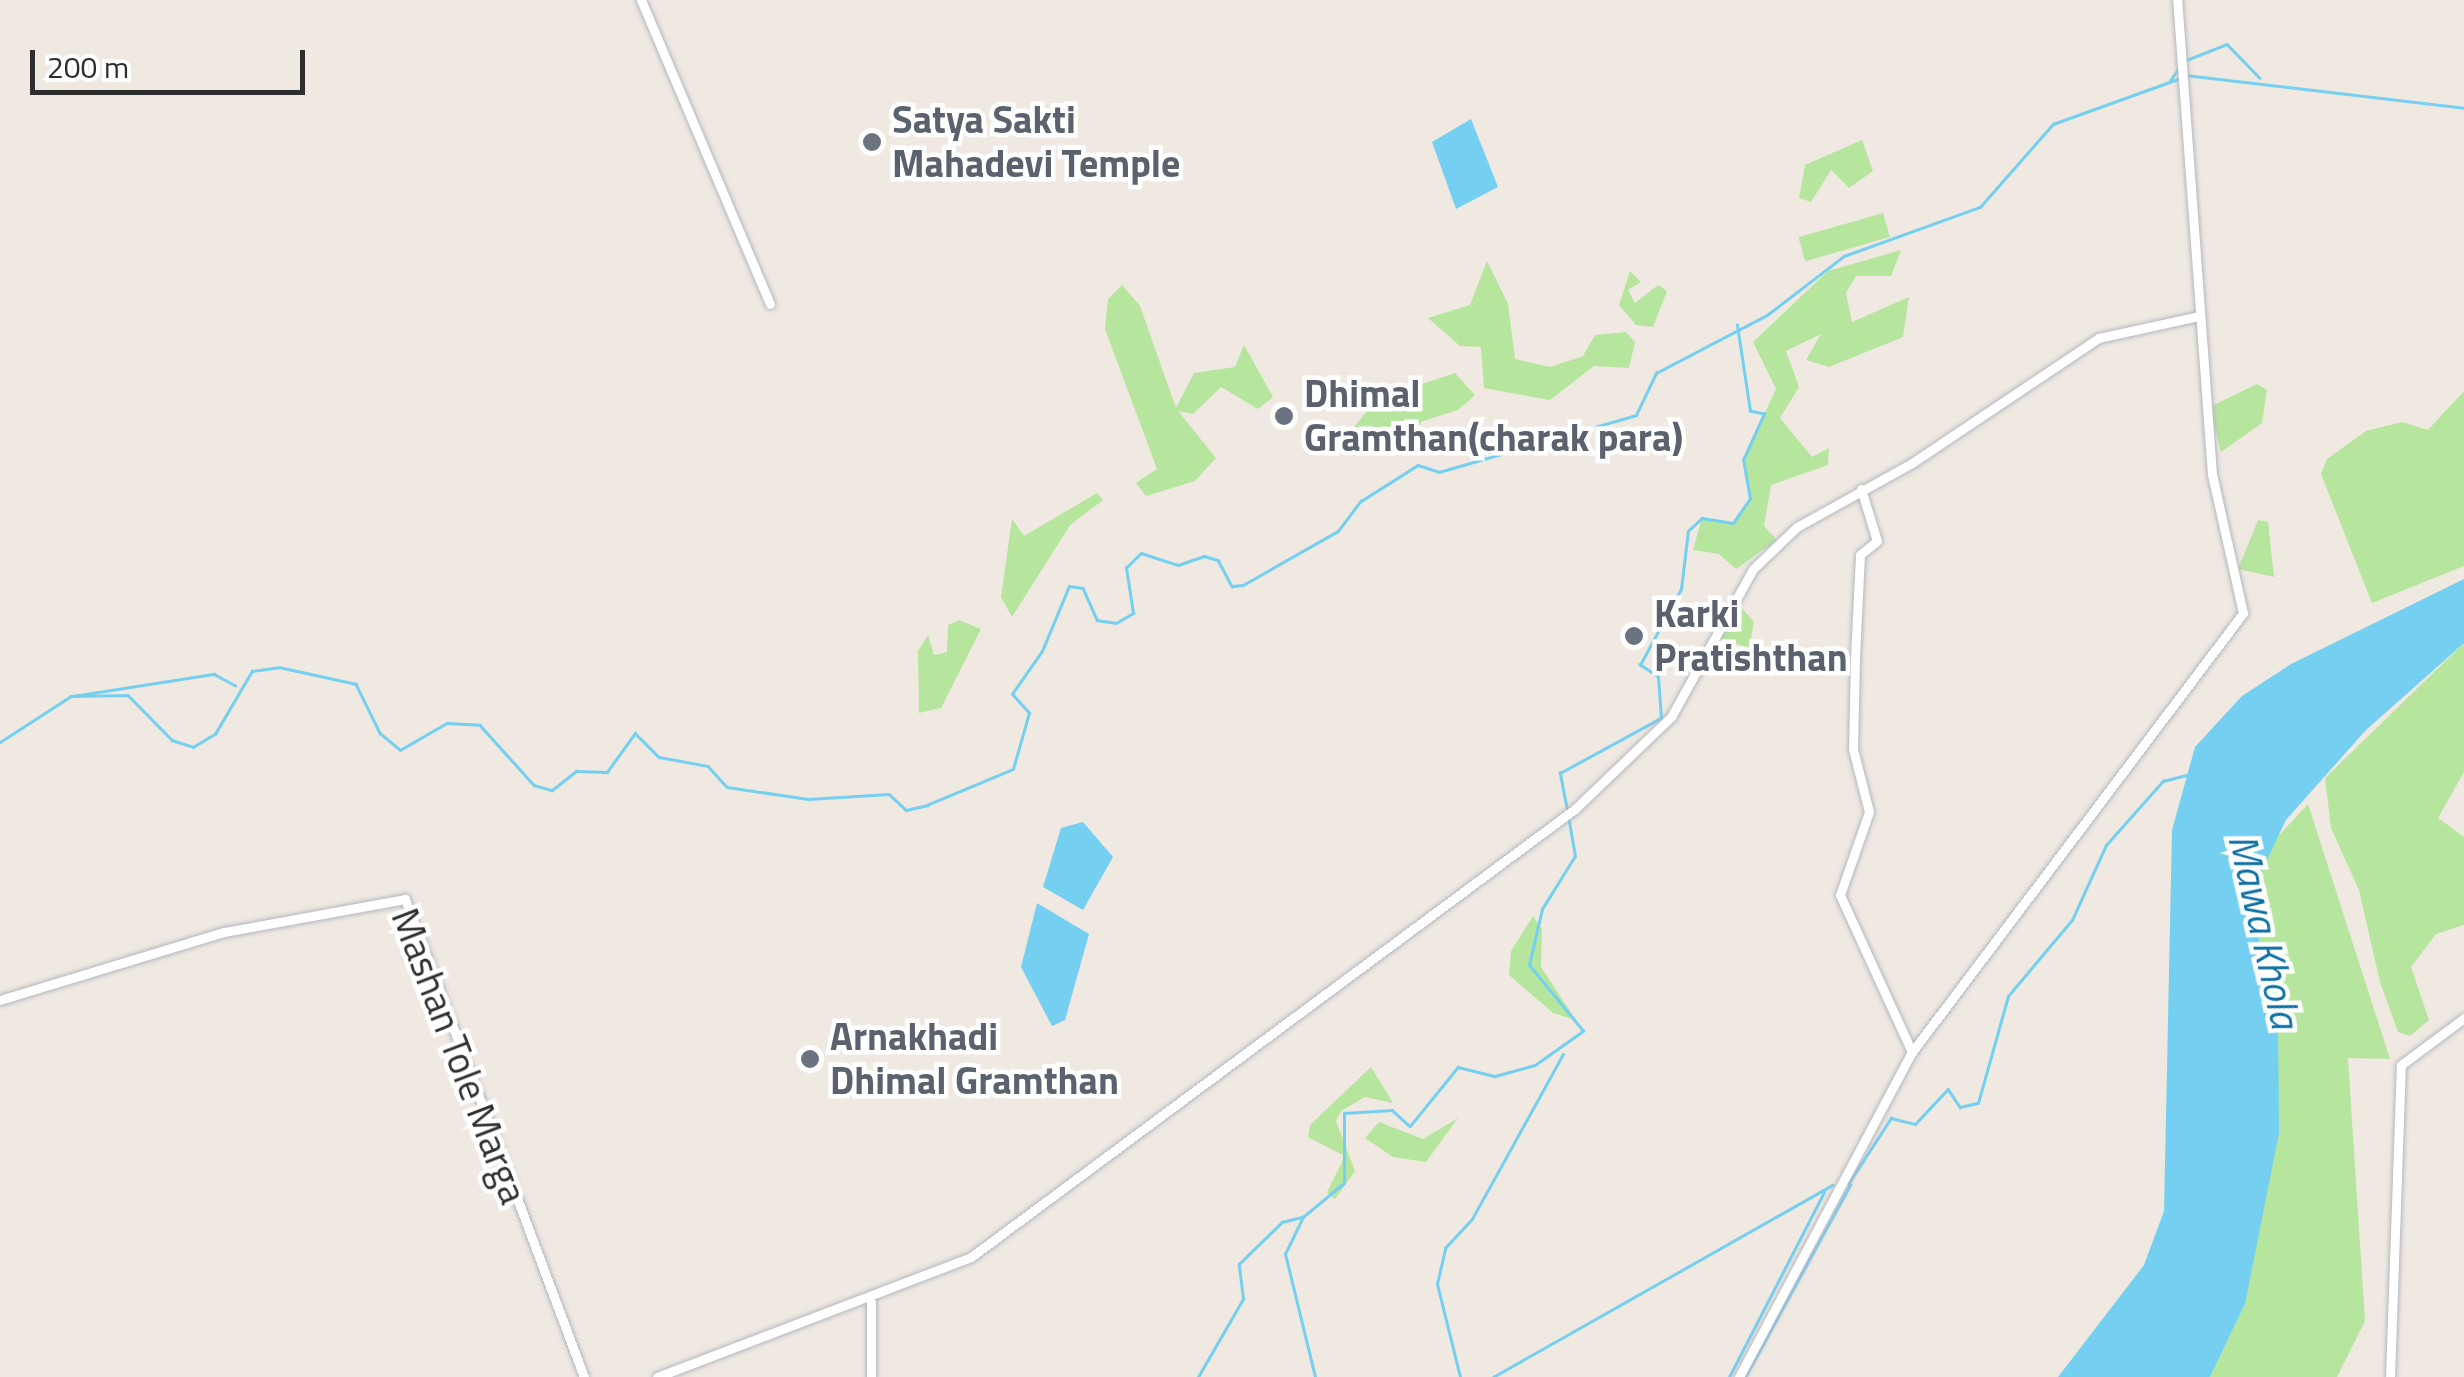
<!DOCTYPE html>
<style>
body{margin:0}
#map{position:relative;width:2464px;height:1377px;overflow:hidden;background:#efe9e1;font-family:"Titillium Web",sans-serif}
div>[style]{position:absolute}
.green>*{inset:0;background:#b6e59e;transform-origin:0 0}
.water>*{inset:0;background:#75cff0}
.stream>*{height:2.5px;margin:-1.25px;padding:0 1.25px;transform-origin:1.25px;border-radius:1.25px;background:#75cff0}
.roads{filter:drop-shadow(0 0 2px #b4b7c1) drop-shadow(0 0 2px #b4b7c1)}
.street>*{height:9px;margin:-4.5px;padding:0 4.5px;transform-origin:4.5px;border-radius:4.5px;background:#fff}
.dots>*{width:28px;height:28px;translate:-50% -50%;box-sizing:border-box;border:5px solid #fff;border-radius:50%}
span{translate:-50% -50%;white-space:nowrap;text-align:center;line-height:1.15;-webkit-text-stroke:9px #fff;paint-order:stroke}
.worship-label{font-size:38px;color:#5b616d;font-weight:700}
.left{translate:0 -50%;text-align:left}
.street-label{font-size:38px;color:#2e2e2e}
.water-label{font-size:40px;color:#0d6fa3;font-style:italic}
.scale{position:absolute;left:30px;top:50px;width:275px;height:45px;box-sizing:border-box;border:5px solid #2e2e2e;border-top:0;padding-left:12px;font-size:30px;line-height:35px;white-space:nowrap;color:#2e2e2e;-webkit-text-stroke:8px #fff;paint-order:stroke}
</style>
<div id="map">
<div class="green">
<i style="clip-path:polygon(1862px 140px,1873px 171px,1849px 188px,1831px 170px,1811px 202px,1799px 198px,1805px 165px)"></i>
<i style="left:1883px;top:213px;width:25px;height:88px;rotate:74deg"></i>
<i style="clip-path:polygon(1901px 250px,1891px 276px,1856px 276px,1846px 293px,1852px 322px,1909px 297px,1903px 337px,1829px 367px,1806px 360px,1821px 334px,1786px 351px,1799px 387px,1780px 418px,1812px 457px,1829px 448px,1828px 465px,1771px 485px,1764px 526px,1777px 540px,1736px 569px,1719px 554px,1693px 550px,1702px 518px,1733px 523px,1750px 499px,1743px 460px,1776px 389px,1753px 342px,1828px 271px)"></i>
<i style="clip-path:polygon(1487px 261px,1508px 304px,1515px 359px,1550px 367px,1583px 356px,1595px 335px,1626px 332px,1635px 342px,1629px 368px,1594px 366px,1550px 400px,1484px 388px,1481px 347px,1460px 346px,1428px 318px,1470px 305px)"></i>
<i style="clip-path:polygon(1630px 271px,1641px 282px,1628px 290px,1635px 303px,1658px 285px,1667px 291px,1653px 327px,1636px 325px,1619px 305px)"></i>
<i style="clip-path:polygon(1122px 285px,1140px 306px,1176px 408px,1194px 373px,1235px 367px,1244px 345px,1273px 397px,1258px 409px,1221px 387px,1193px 414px,1178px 411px,1216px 458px,1195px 481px,1146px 496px,1136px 483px,1157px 469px,1105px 329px,1108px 299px)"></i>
<i style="clip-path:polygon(1455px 373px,1475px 395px,1458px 410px,1423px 421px,1401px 441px,1345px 438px,1377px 399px)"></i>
<i style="clip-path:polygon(2257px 384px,2267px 390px,2262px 423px,2221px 452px,2210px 407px)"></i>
<i style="clip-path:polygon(2464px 391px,2464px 566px,2372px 603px,2321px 474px,2327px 459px,2366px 431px,2402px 422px,2428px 430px)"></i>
<i style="clip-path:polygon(1097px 493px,1103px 500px,1070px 525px,1012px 617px,1001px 597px,1012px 519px,1024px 536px)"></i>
<i style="clip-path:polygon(2258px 520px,2268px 522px,2274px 577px,2238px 569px)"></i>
<i style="clip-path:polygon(1734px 599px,1754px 622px,1749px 648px,1713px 636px)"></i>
<i style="clip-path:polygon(959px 620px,981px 629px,941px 708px,919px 713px,918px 651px,928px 635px,934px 655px,947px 652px,948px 625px)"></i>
<i style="clip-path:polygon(2464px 643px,2464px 772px,2438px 818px,2464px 837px,2464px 925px,2436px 934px,2411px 967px,2429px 1020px,2410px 1036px,2398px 1032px,2380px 982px,2359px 890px,2331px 828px,2325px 778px)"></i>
<i style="clip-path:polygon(2308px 804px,2390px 1059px,2348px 1058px,2365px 1321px,2337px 1377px,2210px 1377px,2245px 1304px,2278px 1017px,2249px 897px,2270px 845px)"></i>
<i style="clip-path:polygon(1533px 916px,1542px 929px,1541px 967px,1576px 1020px,1553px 1013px,1509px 975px,1511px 951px)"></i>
<i style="clip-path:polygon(1371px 1067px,1393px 1103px,1365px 1097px,1341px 1111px,1336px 1121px,1355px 1171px,1335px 1199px,1327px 1192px,1345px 1156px,1308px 1137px,1310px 1125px)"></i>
<i style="clip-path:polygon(1458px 1118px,1426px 1162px,1393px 1157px,1365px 1138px,1379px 1122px,1423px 1139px)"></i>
</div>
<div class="water">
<i style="clip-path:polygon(1471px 119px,1498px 187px,1456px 209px,1432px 142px)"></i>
<i style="clip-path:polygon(2464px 579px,2464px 643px,2365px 731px,2286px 820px,2249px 897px,2278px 1017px,2279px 1133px,2245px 1304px,2210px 1377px,2058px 1377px,2144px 1265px,2164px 1211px,2172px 830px,2195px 747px,2242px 696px,2291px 664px)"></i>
<i style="clip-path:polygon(1083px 822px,1113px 857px,1083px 910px,1043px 887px,1061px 828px)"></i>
<i style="clip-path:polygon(1037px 903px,1089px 934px,1065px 1020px,1052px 1026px,1021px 967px)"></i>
</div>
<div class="stream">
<i style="left:2184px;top:61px;width:46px;rotate:-21.6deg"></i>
<i style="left:2227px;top:44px;width:47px;rotate:45.9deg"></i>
<i style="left:2185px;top:75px;width:281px;rotate:6.7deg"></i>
<i style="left:2170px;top:81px;width:17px;rotate:-57deg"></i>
<i style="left:73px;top:696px;width:143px;rotate:-8.9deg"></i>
<i style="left:214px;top:674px;width:24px;rotate:28deg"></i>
<i style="left:0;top:742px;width:85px;rotate:-32.9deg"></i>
<i style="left:71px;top:696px;width:57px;rotate:-1deg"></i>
<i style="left:128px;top:695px;width:63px;rotate:45.6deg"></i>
<i style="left:172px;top:740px;width:22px;rotate:18deg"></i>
<i style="left:193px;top:747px;width:26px;rotate:-31deg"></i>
<i style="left:215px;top:734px;width:73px;rotate:-59.6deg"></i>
<i style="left:252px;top:671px;width:27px;rotate:-8deg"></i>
<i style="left:279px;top:667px;width:79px;rotate:12.4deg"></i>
<i style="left:356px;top:684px;width:55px;rotate:63.9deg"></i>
<i style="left:380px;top:733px;width:26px;rotate:40deg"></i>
<i style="left:400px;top:750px;width:54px;rotate:-29.9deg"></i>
<i style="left:447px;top:723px;width:33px;rotate:3deg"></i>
<i style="left:480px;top:725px;width:81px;rotate:48deg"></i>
<i style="left:534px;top:785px;width:19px;rotate:16deg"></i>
<i style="left:552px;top:790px;width:31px;rotate:-38deg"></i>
<i style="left:576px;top:771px;width:31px;rotate:2deg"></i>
<i style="left:607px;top:772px;width:48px;rotate:-54.3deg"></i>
<i style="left:635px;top:733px;width:34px;rotate:45deg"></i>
<i style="left:659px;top:757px;width:50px;rotate:10.4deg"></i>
<i style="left:708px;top:766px;width:28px;rotate:48deg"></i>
<i style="left:727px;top:787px;width:82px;rotate:8.4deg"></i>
<i style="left:808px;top:799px;width:81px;rotate:-3.5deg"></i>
<i style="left:889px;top:794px;width:23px;rotate:43deg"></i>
<i style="left:906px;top:810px;width:22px;rotate:-13deg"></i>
<i style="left:927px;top:805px;width:93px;rotate:-22.7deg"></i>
<i style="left:1013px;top:769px;width:58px;rotate:-74.1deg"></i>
<i style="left:1029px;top:713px;width:25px;rotate:-132deg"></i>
<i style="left:1012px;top:694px;width:52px;rotate:-55.1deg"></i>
<i style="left:1042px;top:651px;width:70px;rotate:-67.4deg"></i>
<i style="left:1069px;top:586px;width:14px;rotate:8deg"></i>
<i style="left:1083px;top:588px;width:35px;rotate:66deg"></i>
<i style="left:1097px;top:620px;width:19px;rotate:9deg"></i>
<i style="left:1116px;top:623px;width:20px;rotate:-30deg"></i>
<i style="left:1133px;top:613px;width:46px;rotate:-98.8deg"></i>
<i style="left:1126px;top:568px;width:21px;rotate:-45deg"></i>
<i style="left:1141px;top:553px;width:39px;rotate:18deg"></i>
<i style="left:1178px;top:565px;width:28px;rotate:-19deg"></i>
<i style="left:1204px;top:556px;width:15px;rotate:16deg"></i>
<i style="left:1218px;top:560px;width:30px;rotate:62deg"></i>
<i style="left:1232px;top:586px;width:11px;rotate:-5deg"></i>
<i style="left:1243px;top:585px;width:109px;rotate:-29.6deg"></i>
<i style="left:1338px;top:531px;width:38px;rotate:-53deg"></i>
<i style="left:1361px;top:501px;width:67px;rotate:-32.3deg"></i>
<i style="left:1418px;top:465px;width:22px;rotate:18deg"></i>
<i style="left:1439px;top:472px;width:205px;rotate:-16.1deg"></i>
<i style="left:1636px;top:415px;width:47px;rotate:-64.5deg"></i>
<i style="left:1656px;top:373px;width:125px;rotate:-27.6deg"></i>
<i style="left:1767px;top:315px;width:97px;rotate:-37.5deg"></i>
<i style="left:1844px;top:256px;width:145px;rotate:-19.8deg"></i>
<i style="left:1980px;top:207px;width:111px;rotate:-48.7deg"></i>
<i style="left:2053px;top:124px;width:133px;rotate:-19.8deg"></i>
<i style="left:1567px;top:810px;width:38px;rotate:-101deg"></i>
<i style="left:1560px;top:773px;width:115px;rotate:-28.6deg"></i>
<i style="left:1661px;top:718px;width:41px;rotate:-94.2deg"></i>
<i style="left:1658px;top:677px;width:22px;rotate:-146deg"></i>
<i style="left:1640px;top:665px;width:86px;rotate:-61.7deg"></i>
<i style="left:1681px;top:589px;width:58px;rotate:-83.1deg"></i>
<i style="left:1688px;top:531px;width:19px;rotate:-43deg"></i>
<i style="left:1702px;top:518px;width:31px;rotate:9deg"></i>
<i style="left:1733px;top:523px;width:29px;rotate:-55deg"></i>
<i style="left:1750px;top:499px;width:40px;rotate:-100deg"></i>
<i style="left:1743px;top:460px;width:51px;rotate:-65.5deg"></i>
<i style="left:1764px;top:414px;width:14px;rotate:-168deg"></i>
<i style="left:1750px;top:411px;width:87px;rotate:-98.6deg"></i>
<i style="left:1848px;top:1184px;width:79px;rotate:-56.9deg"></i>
<i style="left:1891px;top:1118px;width:25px;rotate:14deg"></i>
<i style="left:1915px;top:1124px;width:48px;rotate:-46.7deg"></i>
<i style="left:1948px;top:1089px;width:22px;rotate:56deg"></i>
<i style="left:1960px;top:1107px;width:18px;rotate:-13deg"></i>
<i style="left:1978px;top:1103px;width:111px;rotate:-74.3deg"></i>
<i style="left:2008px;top:996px;width:99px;rotate:-49.9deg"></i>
<i style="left:2072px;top:920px;width:82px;rotate:-65.6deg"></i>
<i style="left:2106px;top:845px;width:86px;rotate:-48.3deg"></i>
<i style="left:2163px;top:781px;width:25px;rotate:-14deg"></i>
<i style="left:1198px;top:1377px;width:90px;rotate:-60deg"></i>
<i style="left:1243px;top:1299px;width:35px;rotate:-97deg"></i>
<i style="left:1239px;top:1264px;width:60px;rotate:-44.3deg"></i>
<i style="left:1282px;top:1222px;width:21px;rotate:-14deg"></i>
<i style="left:1315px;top:1377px;width:127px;rotate:-103.7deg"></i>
<i style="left:1285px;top:1254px;width:41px;rotate:-64.1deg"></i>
<i style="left:1303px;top:1217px;width:53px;rotate:-39.7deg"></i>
<i style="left:1344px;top:1183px;width:70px;rotate:-90deg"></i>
<i style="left:1344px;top:1113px;width:48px;rotate:-3.6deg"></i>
<i style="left:1392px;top:1110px;width:24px;rotate:42deg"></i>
<i style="left:1410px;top:1126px;width:76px;rotate:-50.9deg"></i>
<i style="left:1458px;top:1067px;width:38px;rotate:14deg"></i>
<i style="left:1495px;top:1076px;width:41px;rotate:-15.4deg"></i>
<i style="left:1535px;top:1065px;width:59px;rotate:-35.3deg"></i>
<i style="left:1583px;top:1031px;width:85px;rotate:-129.3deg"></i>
<i style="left:1529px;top:965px;width:57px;rotate:-76.9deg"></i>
<i style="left:1542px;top:909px;width:62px;rotate:-58.1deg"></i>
<i style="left:1575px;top:856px;width:39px;rotate:-100deg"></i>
<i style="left:1460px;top:1377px;width:96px;rotate:-103.9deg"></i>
<i style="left:1437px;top:1284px;width:37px;rotate:-77deg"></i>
<i style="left:1445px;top:1248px;width:40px;rotate:-47deg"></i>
<i style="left:1472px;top:1219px;width:188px;rotate:-61.1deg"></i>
<i style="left:1493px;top:1377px;width:390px;rotate:-29.5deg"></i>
<i style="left:1729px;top:1377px;width:208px;rotate:-62.8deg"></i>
<i style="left:1745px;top:1377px;width:219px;rotate:-61.3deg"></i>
</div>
<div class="roads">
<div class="street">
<i style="left:641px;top:0;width:330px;rotate:67deg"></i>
<i style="left:1861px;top:489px;width:54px;rotate:72.9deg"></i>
<i style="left:1877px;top:541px;width:22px;rotate:141deg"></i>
<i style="left:1860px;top:555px;width:102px;rotate:92.8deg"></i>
<i style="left:1855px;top:657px;width:92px;rotate:91.2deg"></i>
<i style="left:1853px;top:749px;width:65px;rotate:75.7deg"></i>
<i style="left:1869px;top:812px;width:88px;rotate:109.3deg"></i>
<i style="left:1840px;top:895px;width:173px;rotate:65.4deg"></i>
<i style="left:0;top:1000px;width:234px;rotate:-16.9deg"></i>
<i style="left:224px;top:932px;width:184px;rotate:-10.3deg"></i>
<i style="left:405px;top:899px;width:510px;rotate:69.47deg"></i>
<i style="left:657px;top:1377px;width:336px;rotate:-20.9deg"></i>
<i style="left:971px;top:1257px;width:752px;rotate:-36.57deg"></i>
<i style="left:1575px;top:809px;width:133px;rotate:-43.8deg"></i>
<i style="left:1671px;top:717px;width:169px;rotate:-61deg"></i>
<i style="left:1753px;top:569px;width:61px;rotate:-43.7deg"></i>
<i style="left:1797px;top:527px;width:132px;rotate:-29.1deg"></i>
<i style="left:1912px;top:463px;width:225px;rotate:-33.8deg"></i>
<i style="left:2099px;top:338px;width:102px;rotate:-12.4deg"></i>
<i style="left:871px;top:1377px;width:75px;rotate:-90deg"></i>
<i style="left:1739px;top:1377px;width:368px;rotate:-62deg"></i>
<i style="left:1912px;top:1052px;width:550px;rotate:-52.98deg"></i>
<i style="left:2243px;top:613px;width:142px;rotate:-102.6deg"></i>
<i style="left:2212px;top:474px;width:475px;rotate:-94.2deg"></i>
<i style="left:2390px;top:1377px;width:312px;rotate:-88deg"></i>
<i style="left:2401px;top:1065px;width:79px;rotate:-36.7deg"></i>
</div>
</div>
<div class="dots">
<i style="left:872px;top:142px;background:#6b7280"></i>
<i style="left:1284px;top:416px;background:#6b7280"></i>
<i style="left:1634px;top:636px;background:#6b7280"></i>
<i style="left:810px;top:1059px;background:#6b7280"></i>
</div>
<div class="worship-label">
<span class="left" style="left:892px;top:142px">Satya Sakti<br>Mahadevi Temple</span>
<span class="left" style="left:1304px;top:416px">Dhimal<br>Gramthan(charak para)</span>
<span class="left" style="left:1654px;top:636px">Karki<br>Pratishthan</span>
<span class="left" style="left:830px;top:1059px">Arnakhadi<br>Dhimal Gramthan</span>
</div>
<div class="street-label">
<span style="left:459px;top:1056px;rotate:69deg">Mashan Tole Marga</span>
</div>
<div class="water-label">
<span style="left:2264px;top:931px;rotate:77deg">Mawa Khola</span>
</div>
<div class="scale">200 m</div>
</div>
